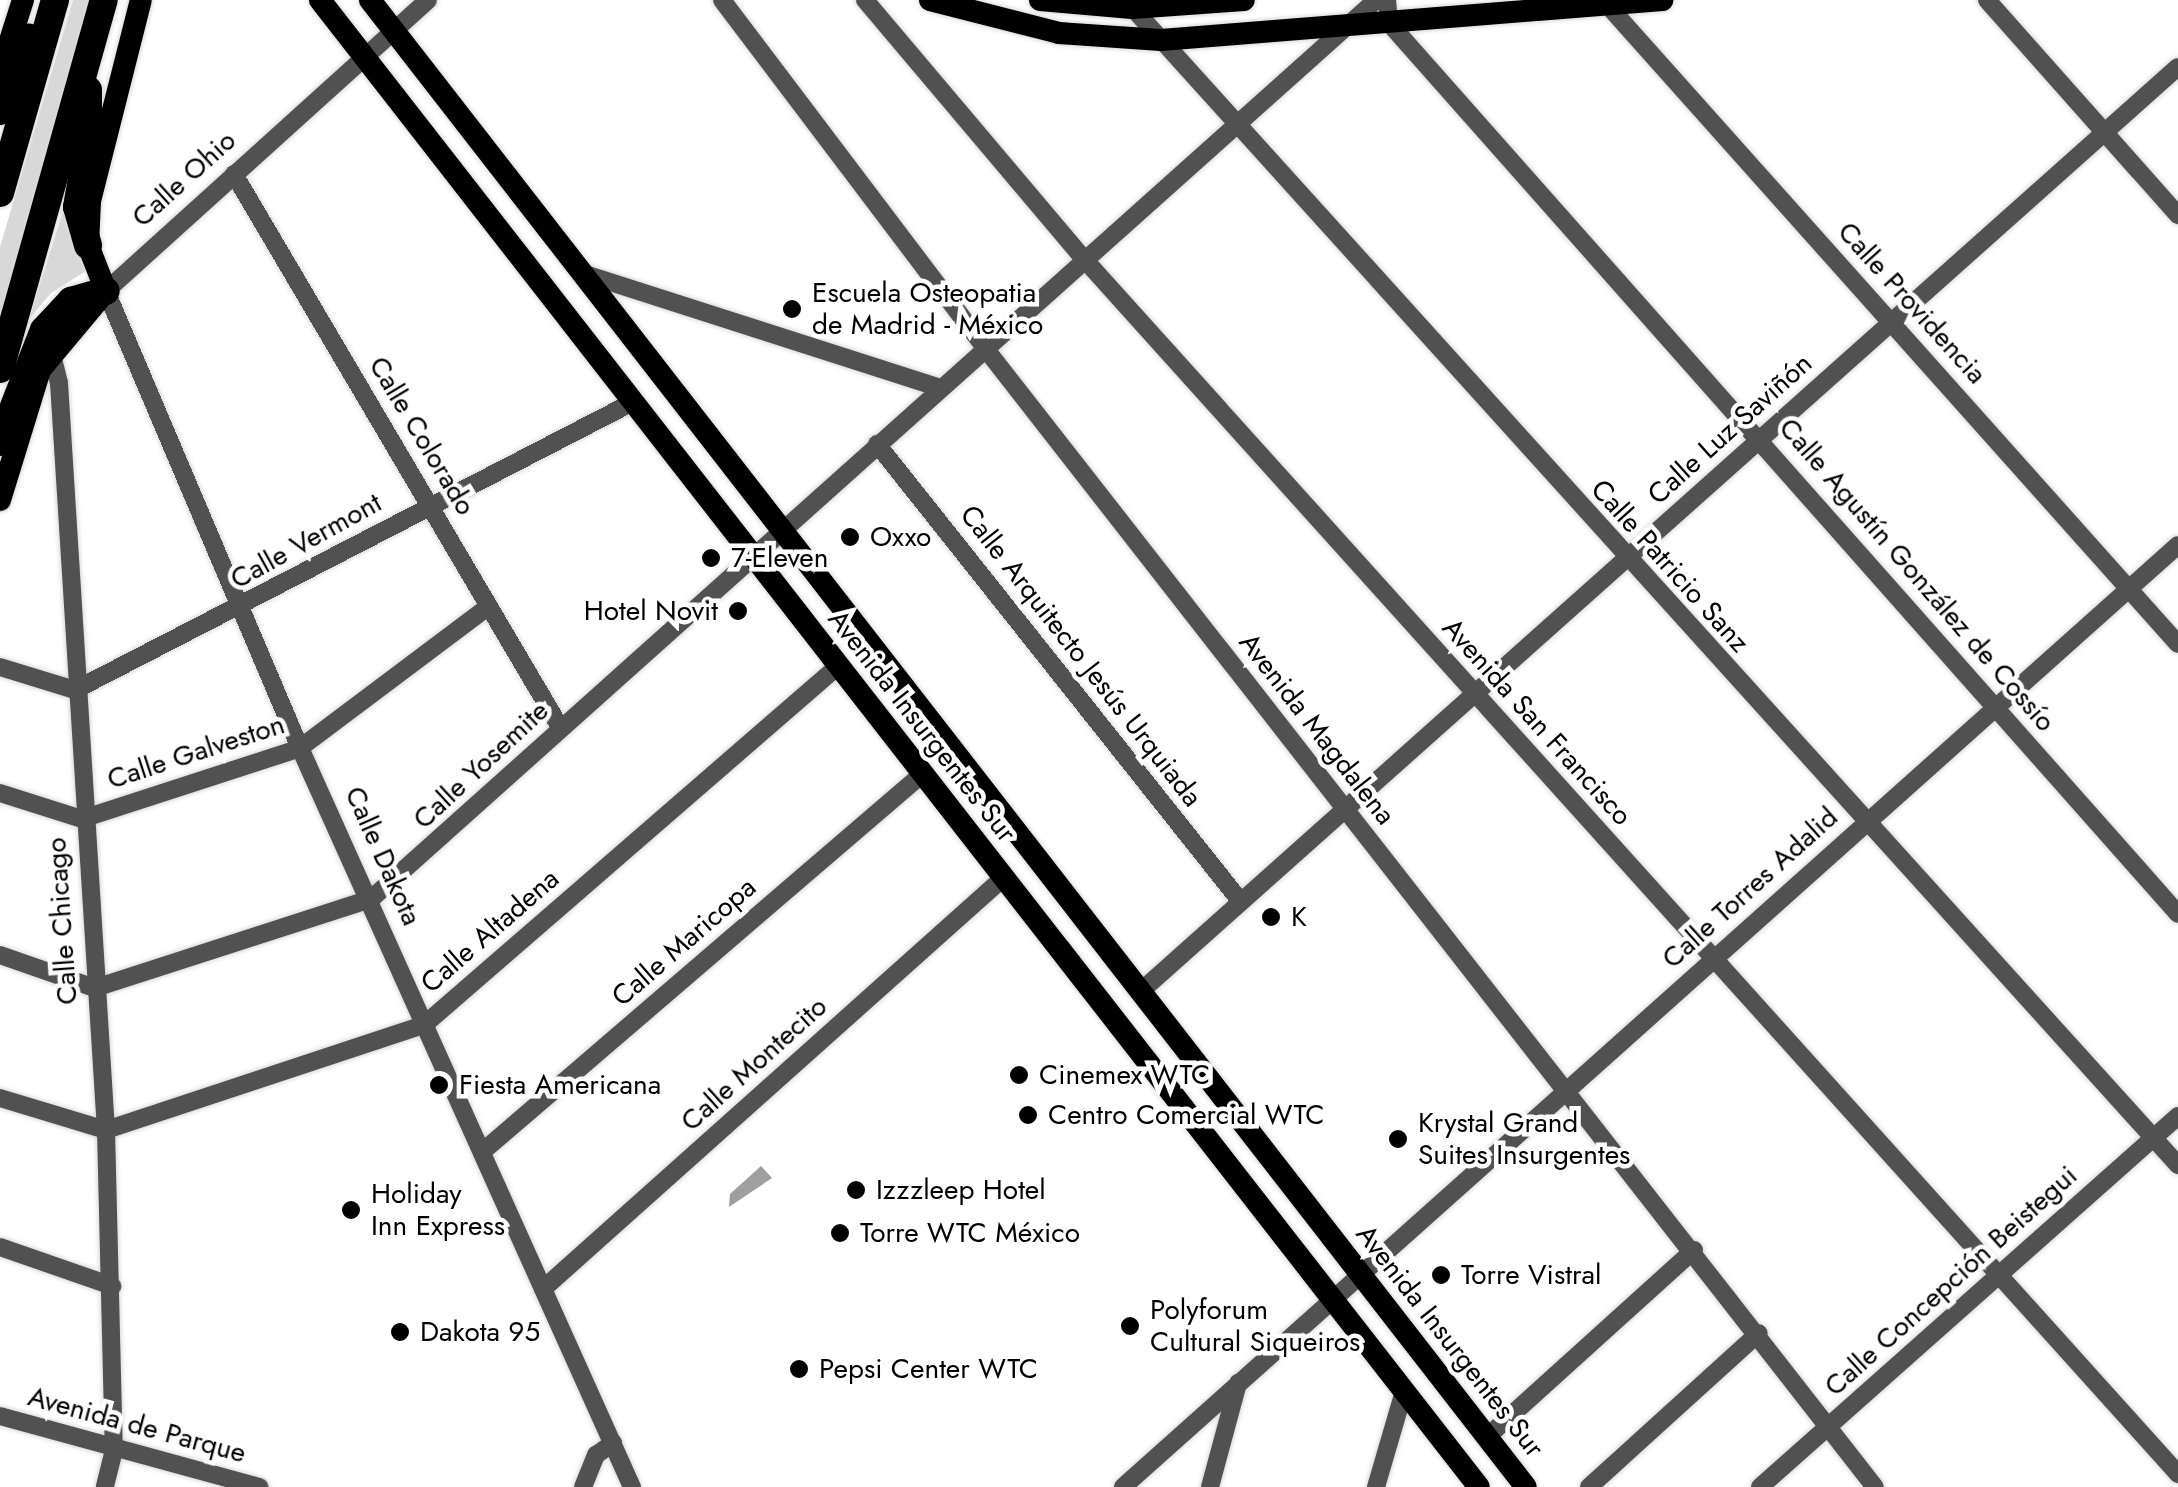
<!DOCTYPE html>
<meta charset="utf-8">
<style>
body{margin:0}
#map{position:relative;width:2178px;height:1487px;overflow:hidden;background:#fff;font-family:Jost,sans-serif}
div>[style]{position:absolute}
.green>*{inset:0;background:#d8d8d8}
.water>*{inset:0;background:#9f9f9f}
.roads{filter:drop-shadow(0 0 2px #dbdbdb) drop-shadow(0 0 2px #dbdbdb)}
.minor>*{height:18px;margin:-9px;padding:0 9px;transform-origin:9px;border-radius:9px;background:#515151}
.major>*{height:22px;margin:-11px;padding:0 11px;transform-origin:11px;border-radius:11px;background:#000}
.highway>*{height:28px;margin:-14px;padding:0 14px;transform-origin:14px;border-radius:14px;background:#000}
.dots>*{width:28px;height:28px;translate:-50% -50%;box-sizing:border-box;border:5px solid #fff;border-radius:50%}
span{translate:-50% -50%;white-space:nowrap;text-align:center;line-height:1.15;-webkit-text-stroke:9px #fff;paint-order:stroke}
.street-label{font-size:28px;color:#000}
.poi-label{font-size:28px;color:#000}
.left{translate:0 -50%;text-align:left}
.right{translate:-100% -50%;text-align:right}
</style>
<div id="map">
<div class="green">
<i style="clip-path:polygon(73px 0,89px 0,0 320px,0 247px)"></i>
<i style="clip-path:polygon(63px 211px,86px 271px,51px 293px,29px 319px)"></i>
</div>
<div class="water">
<i style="clip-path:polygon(761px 1166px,772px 1178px,729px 1207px,730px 1194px)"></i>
</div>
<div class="roads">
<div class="minor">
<i style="left:428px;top:0;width:434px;rotate:137.9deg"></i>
<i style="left:106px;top:291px;width:496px;rotate:67deg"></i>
<i style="left:300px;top:748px;width:810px;rotate:65.81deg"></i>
<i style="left:722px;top:0;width:436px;rotate:52.9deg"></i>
<i style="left:985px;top:348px;width:1445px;rotate:52deg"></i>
<i style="left:865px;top:0;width:341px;rotate:49.8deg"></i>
<i style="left:1085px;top:260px;width:1634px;rotate:48deg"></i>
<i style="left:1387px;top:0;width:23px;rotate:85deg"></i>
<i style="left:1389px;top:23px;width:1190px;rotate:48.47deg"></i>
<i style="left:1603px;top:0;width:863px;rotate:48.24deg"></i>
<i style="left:1987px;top:0;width:288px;rotate:48.4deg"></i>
<i style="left:1129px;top:4px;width:1565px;rotate:47.9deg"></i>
<i style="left:234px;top:174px;width:642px;rotate:59.48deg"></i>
<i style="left:582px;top:273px;width:376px;rotate:17.8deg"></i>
<i style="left:51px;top:351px;width:33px;rotate:76deg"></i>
<i style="left:59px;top:383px;width:748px;rotate:86.4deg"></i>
<i style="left:106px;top:1130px;width:320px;rotate:88.6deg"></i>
<i style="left:114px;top:1450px;width:38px;rotate:104deg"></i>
<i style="left:877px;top:444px;width:585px;rotate:51.52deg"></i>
<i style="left:0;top:667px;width:78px;rotate:17deg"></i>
<i style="left:75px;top:690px;width:628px;rotate:-27.3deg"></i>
<i style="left:0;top:793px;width:86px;rotate:17.6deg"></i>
<i style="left:82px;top:819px;width:229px;rotate:-18deg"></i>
<i style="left:300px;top:748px;width:236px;rotate:-36.9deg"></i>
<i style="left:0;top:955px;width:101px;rotate:19.2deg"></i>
<i style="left:95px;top:988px;width:290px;rotate:-17.9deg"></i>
<i style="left:371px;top:899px;width:1348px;rotate:-41.81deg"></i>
<i style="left:1140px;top:992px;width:1390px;rotate:-41.71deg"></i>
<i style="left:0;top:1098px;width:111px;rotate:16.8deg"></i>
<i style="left:106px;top:1130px;width:335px;rotate:-18.3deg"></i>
<i style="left:424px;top:1025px;width:548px;rotate:-40.93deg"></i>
<i style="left:482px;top:1152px;width:579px;rotate:-40.65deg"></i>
<i style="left:0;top:1247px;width:119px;rotate:19.2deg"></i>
<i style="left:543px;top:1289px;width:615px;rotate:-41.77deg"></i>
<i style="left:0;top:1416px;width:269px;rotate:15.3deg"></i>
<i style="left:1487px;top:1437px;width:279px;rotate:-42.1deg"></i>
<i style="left:583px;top:1487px;width:35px;rotate:-68deg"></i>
<i style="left:596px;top:1455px;width:21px;rotate:-35deg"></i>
<i style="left:1123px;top:1487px;width:1414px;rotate:-41.76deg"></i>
<i style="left:1210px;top:1487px;width:108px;rotate:-74.9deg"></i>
<i style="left:1376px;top:1487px;width:100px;rotate:-73.7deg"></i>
<i style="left:1589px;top:1487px;width:229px;rotate:-42.2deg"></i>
<i style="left:1760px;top:1487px;width:559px;rotate:-41.59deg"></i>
</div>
<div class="major">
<i style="left:320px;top:0;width:1885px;rotate:52.07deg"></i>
<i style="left:370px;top:0;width:1883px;rotate:52.14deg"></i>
<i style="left:930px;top:0;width:133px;rotate:14.3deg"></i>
<i style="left:1059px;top:33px;width:102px;rotate:3.9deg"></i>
<i style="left:1161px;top:40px;width:503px;rotate:-4.56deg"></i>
<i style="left:1040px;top:0;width:92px;rotate:5deg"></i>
<i style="left:1132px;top:8px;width:112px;rotate:-4.1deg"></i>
<i style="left:0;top:72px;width:76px;rotate:-72.3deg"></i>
<i style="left:0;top:500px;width:136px;rotate:-72.9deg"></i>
<i style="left:40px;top:370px;width:103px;rotate:-50.1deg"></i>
<i style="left:106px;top:291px;width:49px;rotate:-111.4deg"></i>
<i style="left:88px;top:245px;width:44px;rotate:-87.4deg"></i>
<i style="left:90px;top:201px;width:207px;rotate:-75.8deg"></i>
</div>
<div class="highway">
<i style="left:88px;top:90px;width:54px;rotate:90deg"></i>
<i style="left:88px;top:144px;width:64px;rotate:99.9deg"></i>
<i style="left:77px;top:207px;width:40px;rotate:74deg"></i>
<i style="left:0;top:111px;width:79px;rotate:-68.6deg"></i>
<i style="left:0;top:193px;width:201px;rotate:-74.1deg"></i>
<i style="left:0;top:369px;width:383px;rotate:-74.3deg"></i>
<i style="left:0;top:442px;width:120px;rotate:-68.6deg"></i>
<i style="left:44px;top:330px;width:40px;rotate:-47deg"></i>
<i style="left:71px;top:301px;width:36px;rotate:-16deg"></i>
</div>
</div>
<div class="dots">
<i style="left:792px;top:309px;background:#000"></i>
<i style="left:850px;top:537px;background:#000"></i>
<i style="left:711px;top:558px;background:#000"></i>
<i style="left:738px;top:611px;background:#000"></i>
<i style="left:1271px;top:917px;background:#000"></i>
<i style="left:1019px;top:1075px;background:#000"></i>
<i style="left:439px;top:1085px;background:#000"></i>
<i style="left:1028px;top:1115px;background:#000"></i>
<i style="left:1398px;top:1139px;background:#000"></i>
<i style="left:856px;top:1190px;background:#000"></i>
<i style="left:351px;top:1210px;background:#000"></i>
<i style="left:840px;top:1233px;background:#000"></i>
<i style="left:1441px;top:1275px;background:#000"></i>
<i style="left:1130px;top:1326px;background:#000"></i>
<i style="left:400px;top:1332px;background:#000"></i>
<i style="left:799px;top:1369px;background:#000"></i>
</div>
<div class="street-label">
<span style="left:184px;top:179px;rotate:-42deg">Calle Ohio</span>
<span style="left:1912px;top:303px;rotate:48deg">Calle Providencia</span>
<span style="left:1730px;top:429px;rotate:-42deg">Calle Luz Saviñón</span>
<span style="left:422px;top:436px;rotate:59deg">Calle Colorado</span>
<span style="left:306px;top:541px;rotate:-29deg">Calle Vermont</span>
<span style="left:1670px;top:566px;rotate:48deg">Calle Patricio Sanz</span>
<span style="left:1917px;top:575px;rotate:49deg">Calle Agustín González de Cossío</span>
<span style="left:1081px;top:656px;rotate:52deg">Calle Arquitecto Jesús Urquiada</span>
<span style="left:1537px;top:722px;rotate:48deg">Avenida San Francisco</span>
<span style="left:922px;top:726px;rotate:52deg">Avenida Insurgentes Sur</span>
<span style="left:1317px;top:729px;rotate:52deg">Avenida Magdalena</span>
<span style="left:196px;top:752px;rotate:-18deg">Calle Galveston</span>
<span style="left:481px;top:765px;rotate:-43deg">Calle Yosemite</span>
<span style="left:383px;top:856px;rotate:66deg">Calle Dakota</span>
<span style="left:1750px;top:888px;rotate:-42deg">Calle Torres Adalid</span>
<span style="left:62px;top:921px;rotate:-94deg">Calle Chicago</span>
<span style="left:490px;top:931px;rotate:-41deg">Calle Altadena</span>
<span style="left:684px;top:942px;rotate:-41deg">Calle Maricopa</span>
<span style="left:754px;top:1064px;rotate:-42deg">Calle Montecito</span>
<span style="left:1951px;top:1281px;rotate:-42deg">Calle Concepción Beistegui</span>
<span style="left:1450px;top:1341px;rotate:52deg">Avenida Insurgentes Sur</span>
<span style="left:137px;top:1425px;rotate:15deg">Avenida de Parque</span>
</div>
<div class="poi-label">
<span class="left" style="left:812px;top:309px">Escuela Osteopatia<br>de Madrid - México</span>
<span class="left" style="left:870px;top:537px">Oxxo</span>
<span class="left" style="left:731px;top:558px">7-Eleven</span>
<span class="right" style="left:718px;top:611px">Hotel Novit</span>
<span class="left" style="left:1291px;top:917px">K</span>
<span class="left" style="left:1039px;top:1075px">Cinemex WTC</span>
<span class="left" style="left:459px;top:1085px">Fiesta Americana</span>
<span class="left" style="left:1048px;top:1115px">Centro Comercial WTC</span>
<span class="left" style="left:1418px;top:1139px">Krystal Grand<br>Suites Insurgentes</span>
<span class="left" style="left:876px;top:1190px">Izzzleep Hotel</span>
<span class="left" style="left:371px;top:1210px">Holiday<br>Inn Express</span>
<span class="left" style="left:860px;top:1233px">Torre WTC México</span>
<span class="left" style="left:1461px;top:1275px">Torre Vistral</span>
<span class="left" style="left:1150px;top:1326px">Polyforum<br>Cultural Siqueiros</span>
<span class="left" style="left:420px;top:1332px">Dakota 95</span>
<span class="left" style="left:819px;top:1369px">Pepsi Center WTC</span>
</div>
</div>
